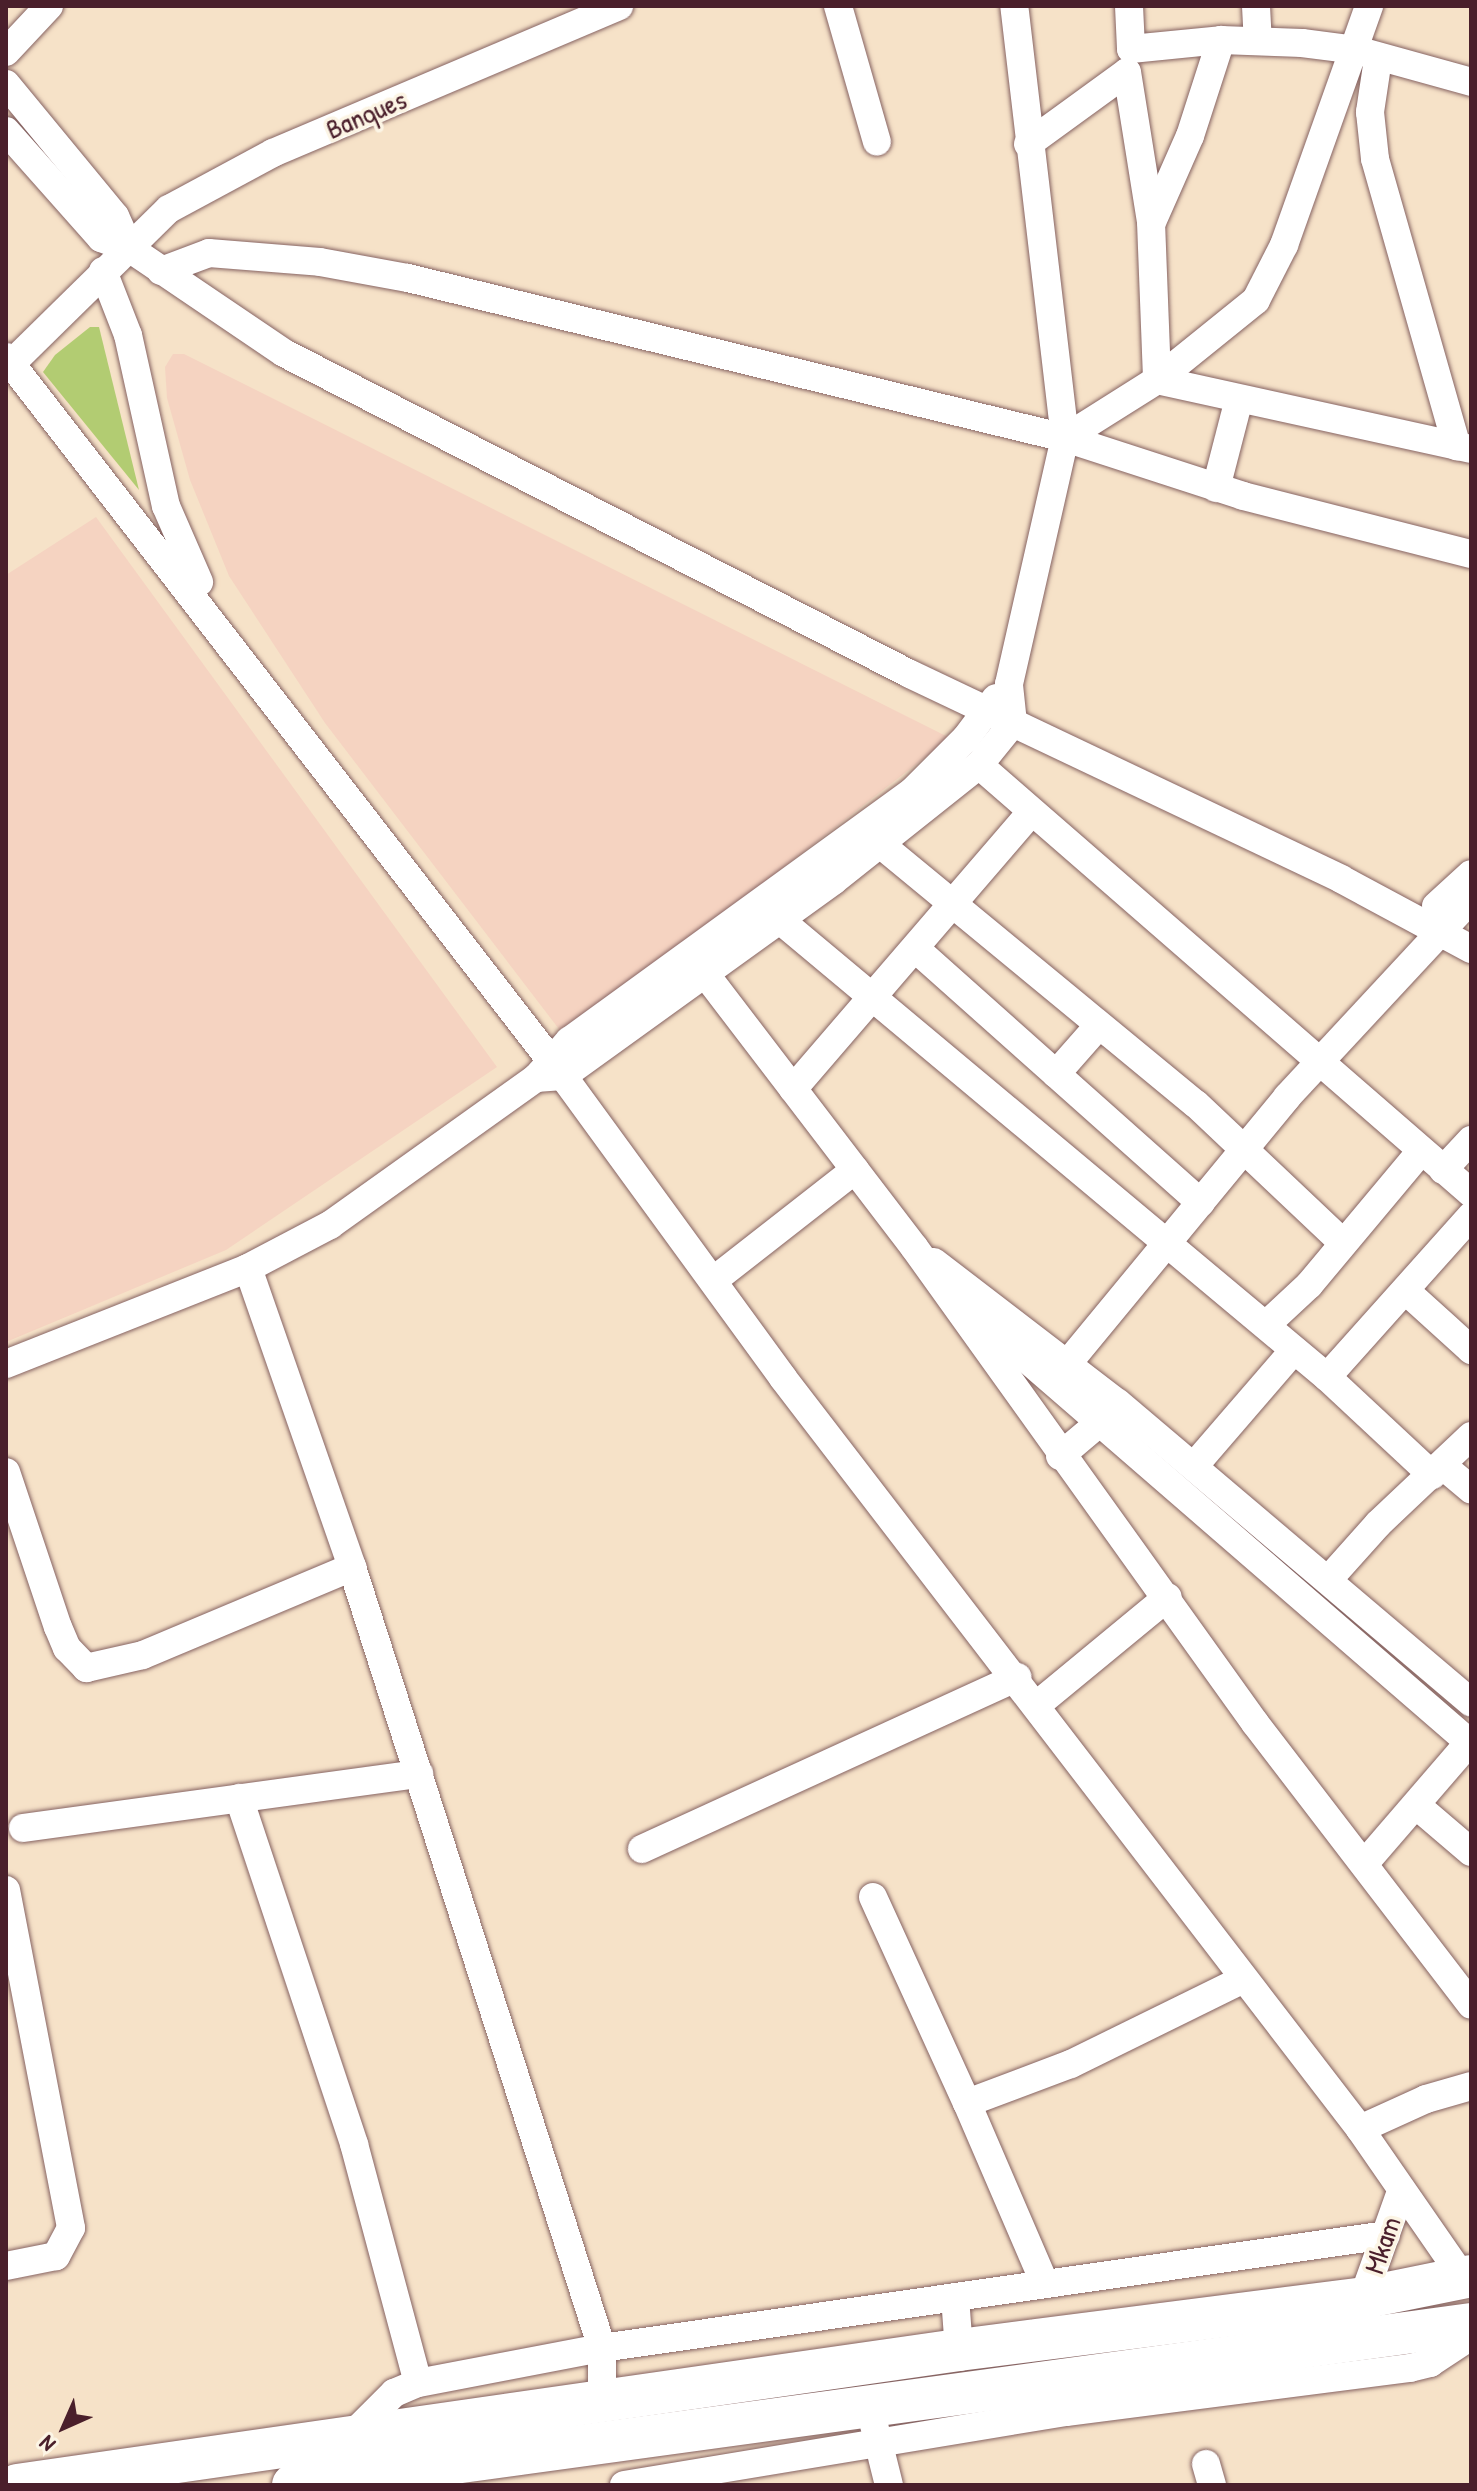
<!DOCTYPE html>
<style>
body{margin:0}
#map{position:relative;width:1477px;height:2491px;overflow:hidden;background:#f6e2c8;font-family:"Patrick Hand",sans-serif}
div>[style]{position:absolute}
.built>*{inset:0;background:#f5d3c1}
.green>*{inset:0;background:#b2cc72}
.roads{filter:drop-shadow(0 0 2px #866362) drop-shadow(0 0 2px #866362)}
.minor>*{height:28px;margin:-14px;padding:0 14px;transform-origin:14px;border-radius:14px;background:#fff}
.highway>*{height:42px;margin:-21px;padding:0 21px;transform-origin:21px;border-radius:21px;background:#fff}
span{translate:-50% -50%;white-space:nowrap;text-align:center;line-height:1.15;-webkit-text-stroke:7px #fcf5e5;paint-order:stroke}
.street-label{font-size:28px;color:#4a1f2b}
.frame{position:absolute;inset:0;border:8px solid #4a1f2b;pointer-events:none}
.north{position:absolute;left:24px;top:2387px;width:80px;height:80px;-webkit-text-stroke:6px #fcf5e5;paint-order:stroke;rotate:225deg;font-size:22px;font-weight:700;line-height:32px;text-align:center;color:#4a1f2b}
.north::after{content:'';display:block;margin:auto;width:28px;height:36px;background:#4a1f2b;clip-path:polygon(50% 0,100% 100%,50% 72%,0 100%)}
</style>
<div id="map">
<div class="built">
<i style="clip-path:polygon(173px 354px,184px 354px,950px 738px,565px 1037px,325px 723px,229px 576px,190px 480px,167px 398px,165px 367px)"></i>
<i style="clip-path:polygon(96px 517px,497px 1067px,226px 1250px,6px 1342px,6px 575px)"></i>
</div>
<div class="green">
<i style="clip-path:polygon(90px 327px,99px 327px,139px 490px,43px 372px,55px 355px)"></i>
</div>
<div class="roads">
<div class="minor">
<i style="left:838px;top:6px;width:141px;rotate:74deg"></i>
<i style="left:1129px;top:6px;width:43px;rotate:87.3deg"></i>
<i style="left:1131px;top:49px;width:90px;rotate:-5.7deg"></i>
<i style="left:1221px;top:40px;width:81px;rotate:2.1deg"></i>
<i style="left:1302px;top:43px;width:54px;rotate:7.4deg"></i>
<i style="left:1356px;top:50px;width:119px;rotate:15.5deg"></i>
<i style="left:1256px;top:6px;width:34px;rotate:87deg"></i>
<i style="left:6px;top:52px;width:63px;rotate:-46.9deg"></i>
<i style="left:1378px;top:59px;width:54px;rotate:98.6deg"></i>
<i style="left:1370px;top:112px;width:47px;rotate:83.9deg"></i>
<i style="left:1375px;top:159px;width:299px;rotate:74.1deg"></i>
<i style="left:6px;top:84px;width:171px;rotate:50.5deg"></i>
<i style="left:115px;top:216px;width:35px;rotate:66deg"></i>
<i style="left:6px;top:131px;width:143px;rotate:48.4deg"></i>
<i style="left:101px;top:238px;width:30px;rotate:20deg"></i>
<i style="left:129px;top:248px;width:187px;rotate:34.1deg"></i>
<i style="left:284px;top:353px;width:704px;rotate:27.15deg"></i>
<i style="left:910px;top:674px;width:477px;rotate:25.4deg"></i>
<i style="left:1341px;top:879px;width:148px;rotate:28.3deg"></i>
<i style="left:1028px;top:144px;width:122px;rotate:-36deg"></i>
<i style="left:1127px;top:72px;width:152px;rotate:80.9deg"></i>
<i style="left:1151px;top:222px;width:158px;rotate:87.8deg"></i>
<i style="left:1157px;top:380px;width:321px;rotate:12.4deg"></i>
<i style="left:1152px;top:222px;width:94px;rotate:-66.2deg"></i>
<i style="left:1190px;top:136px;width:101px;rotate:-72.1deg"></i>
<i style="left:103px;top:271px;width:69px;rotate:68.7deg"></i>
<i style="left:128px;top:335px;width:175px;rotate:77.5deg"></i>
<i style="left:166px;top:506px;width:83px;rotate:66.5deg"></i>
<i style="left:161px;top:271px;width:51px;rotate:-20.6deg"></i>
<i style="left:209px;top:253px;width:111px;rotate:4.6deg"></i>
<i style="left:320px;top:262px;width:89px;rotate:10.3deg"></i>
<i style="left:408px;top:278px;width:676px;rotate:13.69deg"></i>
<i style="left:1065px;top:438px;width:187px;rotate:18deg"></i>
<i style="left:1243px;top:496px;width:235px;rotate:14.3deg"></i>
<i style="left:6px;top:357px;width:910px;rotate:52.24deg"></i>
<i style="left:563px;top:1076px;width:374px;rotate:53.9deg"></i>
<i style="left:783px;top:1378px;width:947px;rotate:52.46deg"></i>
<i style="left:1360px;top:2129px;width:183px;rotate:55.3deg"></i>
<i style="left:11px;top:364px;width:221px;rotate:-44.5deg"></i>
<i style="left:169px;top:209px;width:118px;rotate:-28.3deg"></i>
<i style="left:273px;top:153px;width:376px;rotate:-23deg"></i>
<i style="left:1065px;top:438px;width:109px;rotate:-32.2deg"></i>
<i style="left:1157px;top:380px;width:127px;rotate:-38.9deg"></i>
<i style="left:1256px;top:300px;width:62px;rotate:-63deg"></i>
<i style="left:1284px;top:245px;width:254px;rotate:-70.4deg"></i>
<i style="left:1216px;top:488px;width:92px;rotate:-75.5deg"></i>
<i style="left:979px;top:765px;width:652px;rotate:41.02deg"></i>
<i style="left:868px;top:834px;width:425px;rotate:39.5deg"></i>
<i style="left:1196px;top:1104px;width:202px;rotate:43.4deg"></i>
<i style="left:1436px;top:906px;width:47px;rotate:-42.4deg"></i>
<i style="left:780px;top:920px;width:713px;rotate:39.88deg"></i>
<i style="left:1327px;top:1377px;width:144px;rotate:43deg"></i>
<i style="left:917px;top:950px;width:380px;rotate:41.7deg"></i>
<i style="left:690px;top:954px;width:369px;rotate:52.6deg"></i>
<i style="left:914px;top:1247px;width:586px;rotate:54.38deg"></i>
<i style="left:1255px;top:1723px;width:355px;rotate:52.5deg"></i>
<i style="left:1056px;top:1074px;width:65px;rotate:-48.7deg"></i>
<i style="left:536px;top:1078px;width:27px;rotate:-4deg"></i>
<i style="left:563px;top:1076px;width:333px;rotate:-35.8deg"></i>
<i style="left:833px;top:881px;width:186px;rotate:-38.5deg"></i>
<i style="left:979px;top:765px;width:54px;rotate:-51deg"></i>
<i style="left:1013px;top:723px;width:39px;rotate:-96deg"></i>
<i style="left:1009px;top:684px;width:252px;rotate:-77.2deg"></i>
<i style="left:1065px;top:438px;width:435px;rotate:-96.7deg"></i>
<i style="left:793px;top:1089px;width:364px;rotate:-49.3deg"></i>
<i style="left:1443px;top:1170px;width:41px;rotate:-47deg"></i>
<i style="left:934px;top:1262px;width:232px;rotate:37.5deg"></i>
<i style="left:1118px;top:1403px;width:463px;rotate:40.3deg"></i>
<i style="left:248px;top:1268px;width:317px;rotate:70.8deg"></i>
<i style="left:352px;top:1567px;width:820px;rotate:72.25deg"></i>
<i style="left:602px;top:2348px;width:54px;rotate:90deg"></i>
<i style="left:714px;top:1280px;width:179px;rotate:-38deg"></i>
<i style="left:1406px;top:1291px;width:88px;rotate:42.2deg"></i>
<i style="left:970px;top:1310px;width:663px;rotate:40.9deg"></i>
<i style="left:1266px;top:1325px;width:59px;rotate:-42.9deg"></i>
<i style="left:1309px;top:1285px;width:175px;rotate:-50.1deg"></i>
<i style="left:1068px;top:1363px;width:345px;rotate:-50.5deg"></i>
<i style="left:1287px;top:1097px;width:270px;rotate:-47.1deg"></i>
<i style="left:6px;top:1364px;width:260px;rotate:-21.6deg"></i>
<i style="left:248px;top:1268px;width:93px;rotate:-27.7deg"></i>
<i style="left:330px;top:1225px;width:253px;rotate:-35.5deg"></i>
<i style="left:536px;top:1078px;width:50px;rotate:-48.3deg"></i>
<i style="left:569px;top:1041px;width:424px;rotate:-36deg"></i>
<i style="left:912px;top:792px;width:76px;rotate:-45deg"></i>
<i style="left:966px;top:738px;width:50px;rotate:-53.1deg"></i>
<i style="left:1327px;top:1377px;width:216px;rotate:-48.2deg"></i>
<i style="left:1060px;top:1456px;width:51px;rotate:-40.2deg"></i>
<i style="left:1442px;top:1465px;width:38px;rotate:40deg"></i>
<i style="left:1194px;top:1466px;width:153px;rotate:-49.2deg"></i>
<i style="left:6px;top:1472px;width:163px;rotate:71.5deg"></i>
<i style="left:58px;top:1627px;width:23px;rotate:67deg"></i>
<i style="left:67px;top:1648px;width:28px;rotate:46deg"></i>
<i style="left:86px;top:1668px;width:58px;rotate:-12.8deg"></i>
<i style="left:143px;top:1655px;width:227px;rotate:-22.8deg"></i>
<i style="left:1328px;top:1580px;width:75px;rotate:-48.2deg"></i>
<i style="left:1378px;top:1524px;width:128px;rotate:-43.4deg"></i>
<i style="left:1038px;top:1704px;width:168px;rotate:-39.5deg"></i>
<i style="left:239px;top:1798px;width:365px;rotate:71.6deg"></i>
<i style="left:354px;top:2144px;width:247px;rotate:75deg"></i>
<i style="left:1416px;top:1805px;width:72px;rotate:40.5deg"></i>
<i style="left:23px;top:1828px;width:400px;rotate:-7.8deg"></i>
<i style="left:642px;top:1849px;width:413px;rotate:-24.6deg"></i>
<i style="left:1365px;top:1863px;width:162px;rotate:-49.2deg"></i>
<i style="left:6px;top:1890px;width:344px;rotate:79.1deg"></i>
<i style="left:71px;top:2228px;width:32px;rotate:118deg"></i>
<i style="left:56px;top:2256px;width:51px;rotate:168.7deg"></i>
<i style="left:873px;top:1897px;width:226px;rotate:65.5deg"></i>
<i style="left:967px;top:2103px;width:111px;rotate:-20.6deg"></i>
<i style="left:1071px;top:2064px;width:191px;rotate:-26.2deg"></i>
<i style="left:967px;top:2103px;width:197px;rotate:66.7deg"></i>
<i style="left:1360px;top:2129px;width:72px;rotate:-24.4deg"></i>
<i style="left:1426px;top:2099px;width:47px;rotate:-16.1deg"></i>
<i style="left:955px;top:2297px;width:53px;rotate:85.7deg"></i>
<i style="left:1363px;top:2298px;width:114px;rotate:-70.4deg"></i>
<i style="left:874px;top:2425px;width:62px;rotate:76deg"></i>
<i style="left:349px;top:2438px;width:64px;rotate:-45deg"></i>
<i style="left:394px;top:2393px;width:26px;rotate:-23deg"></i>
<i style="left:418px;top:2383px;width:187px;rotate:-10.8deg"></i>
<i style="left:602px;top:2348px;width:792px;rotate:-8.2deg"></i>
<i style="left:1206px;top:2464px;width:22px;rotate:74deg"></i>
<i style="left:624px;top:2485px;width:448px;rotate:-9.4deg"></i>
<i style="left:1066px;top:2412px;width:347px;rotate:-7.3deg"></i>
<i style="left:1410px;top:2368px;width:21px;rotate:-14deg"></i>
<i style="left:1430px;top:2363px;width:49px;rotate:-33.4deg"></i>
</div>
<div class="highway">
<i style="left:17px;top:2485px;width:952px;rotate:-8.16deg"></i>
<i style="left:959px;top:2350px;width:407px;rotate:-7.3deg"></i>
<i style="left:1363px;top:2298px;width:110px;rotate:-11.5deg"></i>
<i style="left:293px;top:2485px;width:1189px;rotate:-7.78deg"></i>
</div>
</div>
<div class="street-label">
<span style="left:366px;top:114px;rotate:-23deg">Banques</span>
<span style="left:1382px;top:2245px;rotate:-71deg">Mkam</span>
</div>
<div class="frame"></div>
<div class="north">N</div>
</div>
